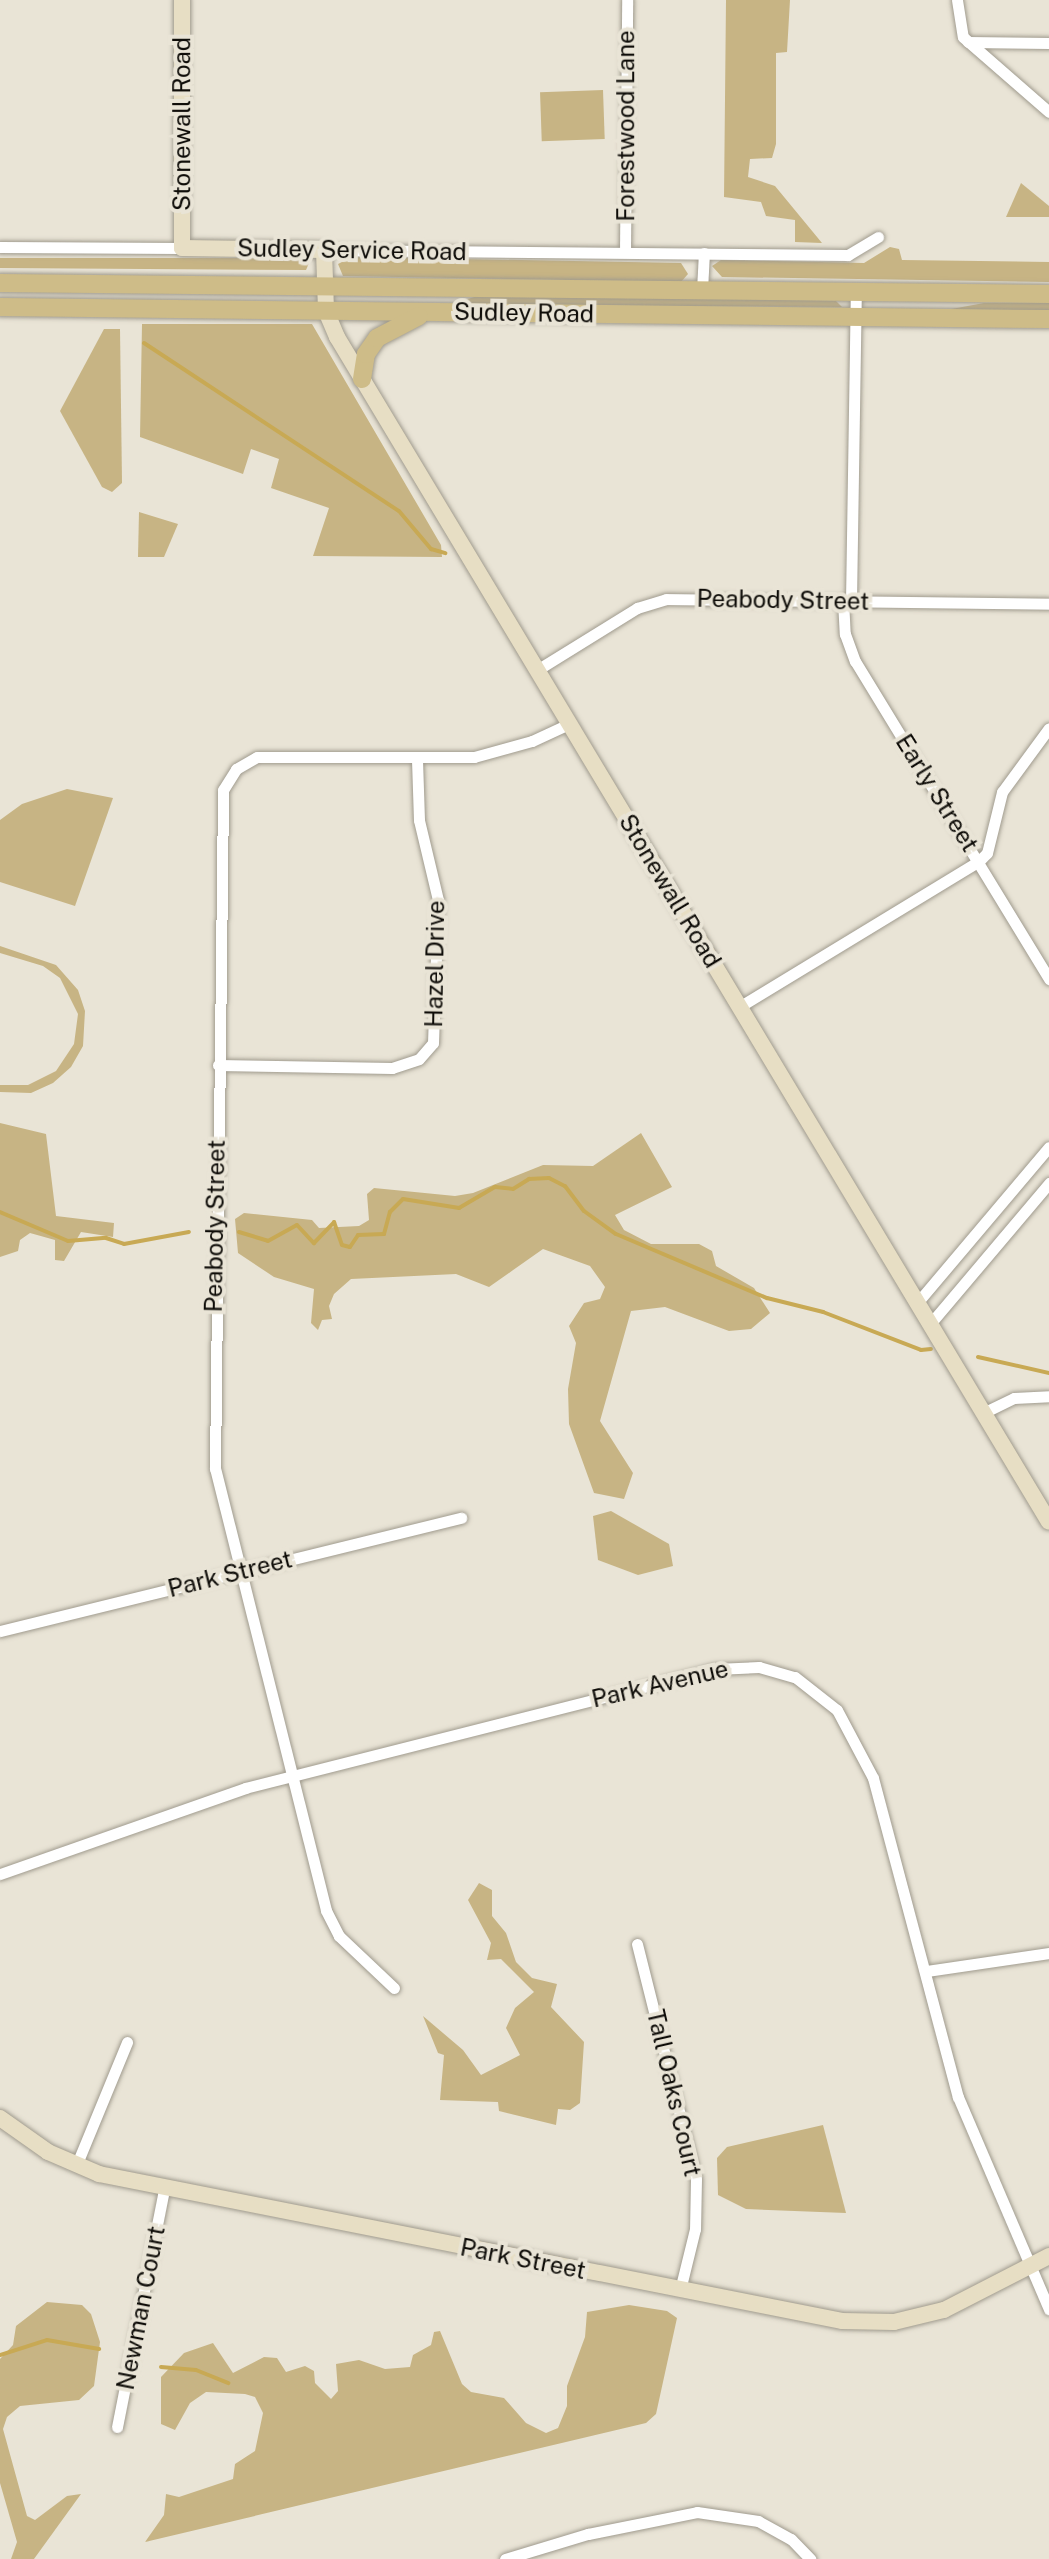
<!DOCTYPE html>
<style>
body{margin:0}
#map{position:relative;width:1049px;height:2559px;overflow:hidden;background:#e9e4d6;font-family:"Public Sans",sans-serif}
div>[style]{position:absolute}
.green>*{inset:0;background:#c7b484;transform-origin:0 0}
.stream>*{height:4px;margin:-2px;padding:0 2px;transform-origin:2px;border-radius:2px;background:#c8a954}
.roads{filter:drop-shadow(0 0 2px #a09b8e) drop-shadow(0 0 2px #a09b8e)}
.street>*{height:11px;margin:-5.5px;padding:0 5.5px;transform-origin:5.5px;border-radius:5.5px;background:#fff}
.secondary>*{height:16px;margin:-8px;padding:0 8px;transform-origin:8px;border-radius:8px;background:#e7dec4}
.primary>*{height:18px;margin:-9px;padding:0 9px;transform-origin:9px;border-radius:9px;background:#cebc88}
span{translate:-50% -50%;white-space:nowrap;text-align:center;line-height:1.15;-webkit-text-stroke:8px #e9e4d6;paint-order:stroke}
.street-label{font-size:24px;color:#0e0c08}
</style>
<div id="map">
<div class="green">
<i style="clip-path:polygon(726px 0,790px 0,787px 52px,776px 53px,776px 144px,772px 158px,750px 159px,748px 177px,775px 186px,822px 243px,795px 242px,795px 220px,766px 216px,761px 202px,724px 197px)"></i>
<i style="left:603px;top:90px;width:49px;height:63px;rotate:88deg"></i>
<i style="clip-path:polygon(1021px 183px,1049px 206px,1049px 217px,1006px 217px)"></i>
<i style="clip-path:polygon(890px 247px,899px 249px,902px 260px,1049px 262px,1049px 282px,722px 277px,712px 266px,721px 260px,864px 263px)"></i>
<i style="clip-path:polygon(352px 257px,681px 263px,688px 274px,681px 282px,343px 276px,338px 264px)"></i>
<i style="clip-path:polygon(0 258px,303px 258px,309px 263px,306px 270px,0 268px)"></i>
<i style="clip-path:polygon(478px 296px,763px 298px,836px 301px,842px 307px,446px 305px)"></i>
<i style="clip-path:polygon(984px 303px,1049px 303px,1049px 311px,946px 310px)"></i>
<i style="clip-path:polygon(142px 324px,312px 324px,441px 545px,442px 557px,313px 556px,329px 508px,271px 488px,279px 459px,251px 449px,243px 474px,140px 437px)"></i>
<i style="clip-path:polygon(104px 329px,120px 329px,122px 483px,112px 492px,102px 487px,60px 411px)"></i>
<i style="clip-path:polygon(139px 512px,178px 524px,164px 557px,138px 557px)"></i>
<i style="clip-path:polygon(67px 789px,113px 798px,75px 906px,0 882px,0 820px,22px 804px)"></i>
<i style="clip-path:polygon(0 946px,56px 965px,78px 990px,85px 1011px,83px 1046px,71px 1067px,53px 1083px,31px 1093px,0 1092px,0 1085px,28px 1085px,56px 1071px,74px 1044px,78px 1014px,60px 978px,43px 966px,0 953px)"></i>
<i style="clip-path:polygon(0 1123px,46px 1134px,56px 1216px,114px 1223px,113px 1237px,81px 1232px,64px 1261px,55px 1260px,55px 1240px,30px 1233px,20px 1240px,18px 1251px,0 1257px)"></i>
<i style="clip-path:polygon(641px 1133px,672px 1187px,615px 1215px,624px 1230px,651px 1244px,699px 1244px,712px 1251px,716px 1266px,754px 1288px,770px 1313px,751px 1329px,729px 1331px,665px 1307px,631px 1311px,600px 1421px,633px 1473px,624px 1499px,594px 1493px,569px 1424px,568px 1389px,576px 1343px,569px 1326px,584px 1303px,600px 1299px,605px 1287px,590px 1266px,543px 1249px,489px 1287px,456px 1274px,351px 1279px,334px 1294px,329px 1306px,332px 1319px,322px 1320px,318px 1330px,311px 1323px,314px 1289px,274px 1277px,238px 1253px,235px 1219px,244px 1213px,312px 1220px,319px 1228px,359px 1226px,369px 1220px,367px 1194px,374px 1188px,455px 1196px,473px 1193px,543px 1165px,593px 1166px)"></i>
<i style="clip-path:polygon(611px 1511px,669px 1544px,673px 1566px,638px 1575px,598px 1560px,593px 1516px)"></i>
<i style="clip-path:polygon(479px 1883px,492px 1890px,492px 1916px,506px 1933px,516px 1962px,532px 1978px,557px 1984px,551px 2007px,584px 2042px,580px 2103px,570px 2110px,558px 2109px,556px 2125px,499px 2111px,498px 2102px,440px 2100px,444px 2055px,438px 2053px,423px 2016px,463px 2050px,481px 2075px,520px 2055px,506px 2028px,515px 2008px,534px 1992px,501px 1959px,487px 1960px,491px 1943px,468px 1900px)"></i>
<i style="clip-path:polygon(823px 2125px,846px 2213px,746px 2209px,718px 2195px,717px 2158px,727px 2147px)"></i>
<i style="clip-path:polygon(47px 2302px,82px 2305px,91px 2314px,100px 2342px,94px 2386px,79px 2400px,20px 2406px,7px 2417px,3px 2429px,27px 2516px,35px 2520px,67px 2496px,81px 2494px,34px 2559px,11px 2559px,17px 2542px,0 2483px,0 2359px,13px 2345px,16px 2326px)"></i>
<i style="clip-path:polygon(629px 2305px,667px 2311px,677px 2318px,656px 2414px,646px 2423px,145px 2542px,164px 2515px,166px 2494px,179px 2497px,233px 2479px,235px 2464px,255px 2451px,263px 2413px,255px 2397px,245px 2394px,206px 2392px,190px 2403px,175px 2430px,161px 2424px,161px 2377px,184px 2353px,213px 2343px,233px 2373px,264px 2357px,277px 2358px,286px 2372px,305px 2366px,314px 2371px,315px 2383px,331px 2399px,338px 2391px,336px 2364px,359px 2360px,385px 2369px,410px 2367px,413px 2355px,431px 2345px,434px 2332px,440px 2331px,462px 2384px,471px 2392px,504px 2398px,526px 2423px,546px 2433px,558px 2428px,567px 2406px,567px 2386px,585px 2337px,587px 2312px)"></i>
</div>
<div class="stream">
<i style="left:144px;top:343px;width:305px;rotate:33.4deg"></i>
<i style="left:399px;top:511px;width:50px;rotate:49.9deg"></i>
<i style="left:431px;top:549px;width:15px;rotate:16deg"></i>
<i style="left:0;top:1212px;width:74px;rotate:23.1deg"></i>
<i style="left:68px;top:1241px;width:38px;rotate:-5deg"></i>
<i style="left:106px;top:1238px;width:19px;rotate:18deg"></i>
<i style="left:124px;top:1244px;width:66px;rotate:-10.5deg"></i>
<i style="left:239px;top:1232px;width:30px;rotate:17deg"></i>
<i style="left:268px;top:1241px;width:33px;rotate:-29deg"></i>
<i style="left:297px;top:1225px;width:25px;rotate:47deg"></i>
<i style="left:314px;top:1243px;width:29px;rotate:-46deg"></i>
<i style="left:334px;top:1222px;width:24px;rotate:71deg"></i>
<i style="left:342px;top:1245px;width:8px;rotate:14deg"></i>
<i style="left:350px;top:1247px;width:14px;rotate:-56deg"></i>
<i style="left:358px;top:1235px;width:26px;rotate:-2deg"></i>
<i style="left:384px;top:1234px;width:23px;rotate:-75deg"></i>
<i style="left:390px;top:1212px;width:18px;rotate:-45deg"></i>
<i style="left:403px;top:1199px;width:57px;rotate:9.1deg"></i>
<i style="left:459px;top:1208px;width:42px;rotate:-30.3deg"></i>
<i style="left:495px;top:1187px;width:18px;rotate:6deg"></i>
<i style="left:513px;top:1189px;width:19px;rotate:-32deg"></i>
<i style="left:529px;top:1179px;width:20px;rotate:-3deg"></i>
<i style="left:549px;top:1178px;width:18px;rotate:27deg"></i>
<i style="left:565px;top:1186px;width:31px;rotate:53deg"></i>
<i style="left:584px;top:1211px;width:39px;rotate:36deg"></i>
<i style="left:616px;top:1234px;width:164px;rotate:23deg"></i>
<i style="left:767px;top:1298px;width:58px;rotate:14deg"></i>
<i style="left:823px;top:1312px;width:105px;rotate:21.2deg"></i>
<i style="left:921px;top:1350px;width:10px;rotate:-6deg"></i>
<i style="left:978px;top:1357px;width:73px;rotate:12.7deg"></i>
<i style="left:0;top:2355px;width:49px;rotate:-17.7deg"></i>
<i style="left:47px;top:2340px;width:53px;rotate:9.8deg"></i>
<i style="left:161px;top:2367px;width:35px;rotate:5deg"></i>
<i style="left:196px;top:2370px;width:35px;rotate:22deg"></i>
</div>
<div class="roads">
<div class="street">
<i style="left:957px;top:0;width:37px;rotate:81deg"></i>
<i style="left:963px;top:37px;width:114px;rotate:41.1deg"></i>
<i style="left:968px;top:42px;width:81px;rotate:0.7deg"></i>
<i style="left:0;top:247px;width:182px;rotate:0.3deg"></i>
<i style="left:324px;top:250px;width:524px;rotate:0.55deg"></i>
<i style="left:848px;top:255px;width:35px;rotate:-31deg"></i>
<i style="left:625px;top:252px;width:252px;rotate:-89.5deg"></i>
<i style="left:702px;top:290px;width:37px;rotate:-87deg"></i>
<i style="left:843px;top:600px;width:34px;rotate:87deg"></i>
<i style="left:845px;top:634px;width:29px;rotate:70deg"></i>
<i style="left:855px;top:661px;width:373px;rotate:58.6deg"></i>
<i style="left:851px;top:601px;width:309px;rotate:-89.1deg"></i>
<i style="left:537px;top:670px;width:118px;rotate:-31.8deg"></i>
<i style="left:637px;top:608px;width:30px;rotate:-17deg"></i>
<i style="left:666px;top:599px;width:383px;rotate:0.7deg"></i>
<i style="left:739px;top:1007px;width:281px;rotate:-31.3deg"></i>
<i style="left:979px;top:861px;width:11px;rotate:-45deg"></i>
<i style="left:987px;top:853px;width:63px;rotate:-76.2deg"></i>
<i style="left:1002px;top:792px;width:79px;rotate:-53.7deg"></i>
<i style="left:218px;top:1065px;width:174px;rotate:1deg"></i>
<i style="left:392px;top:1068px;width:28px;rotate:-18deg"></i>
<i style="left:419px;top:1059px;width:21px;rotate:-49deg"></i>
<i style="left:433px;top:1043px;width:143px;rotate:-88deg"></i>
<i style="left:438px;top:900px;width:82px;rotate:-103.4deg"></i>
<i style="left:419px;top:820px;width:60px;rotate:-91.9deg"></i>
<i style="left:917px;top:1303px;width:204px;rotate:-49.8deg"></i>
<i style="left:930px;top:1324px;width:185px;rotate:-49.8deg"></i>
<i style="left:983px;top:1413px;width:34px;rotate:-26deg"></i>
<i style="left:1014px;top:1398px;width:35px;rotate:-3deg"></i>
<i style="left:0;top:1631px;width:475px;rotate:-13.8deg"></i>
<i style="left:0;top:1874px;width:260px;rotate:-19.3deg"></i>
<i style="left:245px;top:1788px;width:485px;rotate:-14.2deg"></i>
<i style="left:715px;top:1669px;width:44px;rotate:-2.6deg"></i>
<i style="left:759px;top:1667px;width:37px;rotate:16deg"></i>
<i style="left:795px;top:1677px;width:53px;rotate:38.2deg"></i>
<i style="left:837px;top:1710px;width:77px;rotate:62.1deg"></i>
<i style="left:873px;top:1778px;width:330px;rotate:75.1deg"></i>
<i style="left:958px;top:2097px;width:231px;rotate:66.8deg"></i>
<i style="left:637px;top:1944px;width:242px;rotate:75.9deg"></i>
<i style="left:696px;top:2179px;width:50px;rotate:91.1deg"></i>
<i style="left:695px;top:2229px;width:63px;rotate:103.8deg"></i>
<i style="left:927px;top:1971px;width:123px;rotate:-8.4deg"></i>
<i style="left:394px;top:1988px;width:76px;rotate:-136.6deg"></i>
<i style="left:339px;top:1936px;width:29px;rotate:-117deg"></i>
<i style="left:326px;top:1910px;width:455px;rotate:-104.1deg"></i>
<i style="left:215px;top:1469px;width:679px;rotate:-89.32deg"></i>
<i style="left:223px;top:790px;width:25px;rotate:-58deg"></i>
<i style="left:236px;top:769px;width:24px;rotate:-30deg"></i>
<i style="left:257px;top:757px;width:217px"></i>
<i style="left:474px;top:757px;width:60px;rotate:-15.4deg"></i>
<i style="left:532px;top:741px;width:41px;rotate:-24.7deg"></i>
<i style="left:76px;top:2166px;width:134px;rotate:-67.6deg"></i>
<i style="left:117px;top:2427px;width:243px;rotate:-78.8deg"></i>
<i style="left:505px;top:2559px;width:87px;rotate:-16.8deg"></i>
<i style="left:588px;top:2534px;width:111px;rotate:-11.4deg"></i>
<i style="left:697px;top:2512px;width:62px;rotate:8.4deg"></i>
<i style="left:758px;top:2521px;width:38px;rotate:29deg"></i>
<i style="left:791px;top:2539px;width:28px;rotate:46deg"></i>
</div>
<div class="secondary">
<i style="left:182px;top:0;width:248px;rotate:90deg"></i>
<i style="left:182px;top:248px;width:142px;rotate:0.8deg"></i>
<i style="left:324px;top:250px;width:61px;rotate:88.1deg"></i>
<i style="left:326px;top:311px;width:28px;rotate:67deg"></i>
<i style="left:337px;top:337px;width:1382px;rotate:59deg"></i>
<i style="left:0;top:2118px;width:59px;rotate:35.3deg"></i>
<i style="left:48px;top:2152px;width:56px;rotate:23.3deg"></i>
<i style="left:99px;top:2174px;width:757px;rotate:11.19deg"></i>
<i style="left:842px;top:2321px;width:52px;rotate:1.1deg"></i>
<i style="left:894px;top:2322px;width:51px;rotate:-13.5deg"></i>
<i style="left:944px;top:2310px;width:118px;rotate:-27.2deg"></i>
</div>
<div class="primary">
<i style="left:0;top:283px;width:1049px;rotate:0.6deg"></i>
<i style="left:0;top:307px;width:1049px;rotate:0.66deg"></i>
<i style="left:362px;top:379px;width:25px;rotate:-81deg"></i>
<i style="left:366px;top:354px;width:19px;rotate:-55deg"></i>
<i style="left:377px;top:338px;width:47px;rotate:-27.6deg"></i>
</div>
</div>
<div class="street-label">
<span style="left:182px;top:124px;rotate:-90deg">Stonewall Road</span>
<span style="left:626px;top:126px;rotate:-90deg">Forestwood Lane</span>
<span style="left:352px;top:250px;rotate:1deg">Sudley Service Road</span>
<span style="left:524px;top:313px;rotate:1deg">Sudley Road</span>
<span style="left:783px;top:600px;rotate:1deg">Peabody Street</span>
<span style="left:937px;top:793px;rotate:58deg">Early Street</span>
<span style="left:670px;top:891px;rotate:59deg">Stonewall Road</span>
<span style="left:435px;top:964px;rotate:-89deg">Hazel Drive</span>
<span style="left:215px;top:1226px;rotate:-89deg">Peabody Street</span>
<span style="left:230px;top:1574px;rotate:-14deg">Park Street</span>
<span style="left:660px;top:1684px;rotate:-13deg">Park Avenue</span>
<span style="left:674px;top:2093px;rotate:77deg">Tall Oaks Court</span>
<span style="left:523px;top:2259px;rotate:11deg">Park Street</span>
<span style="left:141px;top:2308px;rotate:-79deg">Newman Court</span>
</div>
</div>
